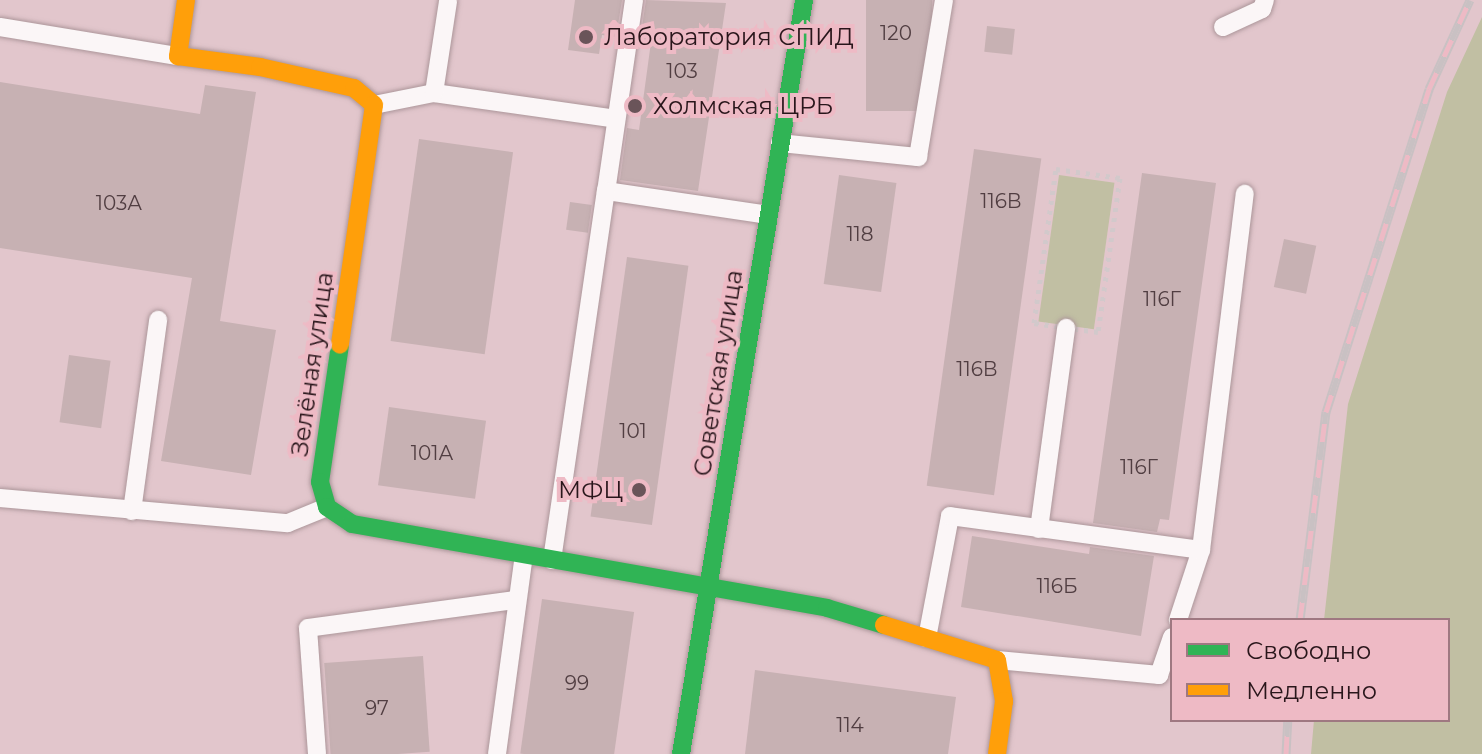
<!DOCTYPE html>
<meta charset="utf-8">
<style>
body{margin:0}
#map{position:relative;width:1482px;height:754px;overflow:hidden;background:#e2c6cc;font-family:Montserrat,sans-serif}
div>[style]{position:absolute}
.green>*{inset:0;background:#c1bfa3;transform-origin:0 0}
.building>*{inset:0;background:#c7b1b3;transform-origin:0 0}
.path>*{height:5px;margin-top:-2.5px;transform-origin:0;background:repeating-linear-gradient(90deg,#d2c9cb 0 4px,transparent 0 10px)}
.roads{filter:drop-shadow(0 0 2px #ac969a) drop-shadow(0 0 2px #ac969a)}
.lane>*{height:18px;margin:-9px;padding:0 9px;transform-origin:9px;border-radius:9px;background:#fbf6f7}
.fast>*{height:18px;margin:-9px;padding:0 9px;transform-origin:9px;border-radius:9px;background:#30b455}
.slow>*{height:18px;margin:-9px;padding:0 9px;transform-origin:9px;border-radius:9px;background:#ff9f0a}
.rail>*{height:9px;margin-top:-4.5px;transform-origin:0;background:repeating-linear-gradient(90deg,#eebac5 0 18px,#c9c1c3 0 36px);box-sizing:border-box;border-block:2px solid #c9c1c3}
.dots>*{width:22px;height:22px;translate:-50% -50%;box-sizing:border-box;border:4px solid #eebac5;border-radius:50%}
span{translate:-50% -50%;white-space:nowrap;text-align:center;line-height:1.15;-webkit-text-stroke:8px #eebac5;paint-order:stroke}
.number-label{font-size:20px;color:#513e42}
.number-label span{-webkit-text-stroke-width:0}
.poi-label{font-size:24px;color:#29161b}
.left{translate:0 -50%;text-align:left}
.right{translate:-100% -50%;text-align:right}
.street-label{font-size:24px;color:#29161b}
.legend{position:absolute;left:1170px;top:618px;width:280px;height:104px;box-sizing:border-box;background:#eebac5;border:2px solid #9f7881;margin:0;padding:10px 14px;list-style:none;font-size:24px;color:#29161b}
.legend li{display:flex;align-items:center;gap:16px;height:40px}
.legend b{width:40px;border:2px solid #9f7881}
</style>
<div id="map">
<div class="green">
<i style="clip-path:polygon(1482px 17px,1482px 754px,1311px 754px,1314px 720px,1448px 720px,1448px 620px,1324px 620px,1348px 404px,1447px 92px)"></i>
<i style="left:1059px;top:175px;width:56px;height:148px;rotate:8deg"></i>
</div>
<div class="building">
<i style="clip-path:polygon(575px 0,622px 0,616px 37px,602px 35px,599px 54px,568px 50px)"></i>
<i style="clip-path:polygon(646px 0,726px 3px,698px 191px,620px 180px,627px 128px,639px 130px,651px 42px,640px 41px)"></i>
<i style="left:866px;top:0;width:66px;height:111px"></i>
<i style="left:987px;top:26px;width:28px;height:26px;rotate:6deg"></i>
<i style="clip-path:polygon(0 82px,200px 114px,205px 85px,256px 92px,220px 321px,276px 330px,251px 475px,161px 461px,192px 278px,0 248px)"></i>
<i style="left:419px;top:139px;width:95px;height:204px;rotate:8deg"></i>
<i style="left:974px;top:149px;width:68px;height:340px;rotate:8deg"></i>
<i style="clip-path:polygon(1142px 173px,1216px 183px,1169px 520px,1160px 519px,1157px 532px,1093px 523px)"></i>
<i style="left:839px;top:175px;width:58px;height:110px;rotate:8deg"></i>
<i style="left:570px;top:202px;width:22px;height:28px;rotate:8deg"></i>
<i style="left:1284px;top:239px;width:33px;height:49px;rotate:12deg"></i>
<i style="left:627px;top:257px;width:62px;height:262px;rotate:8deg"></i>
<i style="left:69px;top:355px;width:42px;height:68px;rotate:8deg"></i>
<i style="left:389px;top:407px;width:98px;height:79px;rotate:8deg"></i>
<i style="clip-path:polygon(972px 536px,1089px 554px,1090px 547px,1154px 556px,1141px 636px,961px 607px)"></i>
<i style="left:542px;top:599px;width:93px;height:156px;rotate:8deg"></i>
<i style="left:423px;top:656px;width:96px;height:99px;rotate:86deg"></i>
<i style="clip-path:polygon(755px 670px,956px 697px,948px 754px,745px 754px)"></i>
</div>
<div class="path">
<i style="left:1056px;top:169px;width:65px;rotate:8deg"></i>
<i style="left:1120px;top:178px;width:156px;rotate:98.1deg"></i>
<i style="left:1098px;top:332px;width:65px;rotate:-172deg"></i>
<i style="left:1034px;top:323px;width:156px;rotate:-81.9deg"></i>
</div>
<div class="roads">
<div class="lane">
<i style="left:634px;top:0;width:193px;rotate:98.3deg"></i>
<i style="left:606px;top:191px;width:164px;rotate:8.4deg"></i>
<i style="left:0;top:27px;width:180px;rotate:9.3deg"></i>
<i style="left:1223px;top:27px;width:43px;rotate:-24.8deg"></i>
<i style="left:1262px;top:9px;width:9px;rotate:-72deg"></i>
<i style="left:434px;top:93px;width:184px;rotate:8.1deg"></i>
<i style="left:374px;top:105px;width:61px;rotate:-11.3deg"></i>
<i style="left:434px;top:93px;width:93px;rotate:-81.3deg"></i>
<i style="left:780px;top:143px;width:139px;rotate:5.8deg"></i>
<i style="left:918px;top:157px;width:159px;rotate:-80.6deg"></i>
<i style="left:0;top:498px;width:289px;rotate:5deg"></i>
<i style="left:288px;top:523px;width:42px;rotate:-22.3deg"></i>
<i style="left:132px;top:511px;width:193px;rotate:-82.2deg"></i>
<i style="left:1039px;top:529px;width:203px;rotate:-82.3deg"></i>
<i style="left:552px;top:560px;width:373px;rotate:-81.7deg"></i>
<i style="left:1178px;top:620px;width:74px;rotate:-71.8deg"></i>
<i style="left:1201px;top:550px;width:359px;rotate:-83deg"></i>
<i style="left:927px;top:638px;width:124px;rotate:-79.3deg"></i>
<i style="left:950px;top:516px;width:253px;rotate:7.7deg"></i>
<i style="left:997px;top:660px;width:163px;rotate:5.3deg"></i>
<i style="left:1159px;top:675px;width:40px;rotate:-71.1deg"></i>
<i style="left:317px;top:754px;width:126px;rotate:-94.1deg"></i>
<i style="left:308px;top:628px;width:210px;rotate:-7.7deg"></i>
<i style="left:497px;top:754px;width:201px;rotate:-82.3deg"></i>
</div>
<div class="fast">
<i style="left:340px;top:345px;width:138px;rotate:98.3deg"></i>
<i style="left:320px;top:482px;width:26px;rotate:74deg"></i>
<i style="left:327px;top:507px;width:30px;rotate:34deg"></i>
<i style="left:352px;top:524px;width:482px;rotate:10deg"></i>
<i style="left:827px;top:608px;width:59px;rotate:16.6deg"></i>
<i style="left:681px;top:754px;width:764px;rotate:-80.73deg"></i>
</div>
<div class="slow">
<i style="left:186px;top:0;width:57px;rotate:98.1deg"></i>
<i style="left:178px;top:56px;width:83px;rotate:7.6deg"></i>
<i style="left:260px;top:67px;width:96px;rotate:12.6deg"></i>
<i style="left:354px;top:88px;width:26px;rotate:40deg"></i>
<i style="left:374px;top:105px;width:242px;rotate:98.1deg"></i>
<i style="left:884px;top:625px;width:118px;rotate:17.2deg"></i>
<i style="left:997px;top:660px;width:42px;rotate:80.3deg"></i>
<i style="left:1004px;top:701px;width:53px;rotate:97.5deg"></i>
</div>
</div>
<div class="rail">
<i style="left:1300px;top:620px;width:210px;rotate:-82.9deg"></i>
<i style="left:1326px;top:412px;width:339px;rotate:-72.3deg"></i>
<i style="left:1429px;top:89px;width:98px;rotate:-65.3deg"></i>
<i style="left:1286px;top:754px;width:34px;rotate:-87deg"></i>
</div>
<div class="dots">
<i style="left:586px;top:37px;background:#6a5459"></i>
<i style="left:635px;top:106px;background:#6a5459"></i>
<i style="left:639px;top:490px;background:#6a5459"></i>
</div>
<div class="number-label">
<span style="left:896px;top:33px">120</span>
<span style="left:682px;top:71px">103</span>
<span style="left:1001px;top:201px">116В</span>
<span style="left:119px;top:203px">103А</span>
<span style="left:860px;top:234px">118</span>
<span style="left:1162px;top:299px">116Г</span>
<span style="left:977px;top:369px">116В</span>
<span style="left:633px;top:431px">101</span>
<span style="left:432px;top:453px">101А</span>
<span style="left:1139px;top:467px">116Г</span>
<span style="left:1057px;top:586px">116Б</span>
<span style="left:577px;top:683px">99</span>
<span style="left:377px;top:708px">97</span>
<span style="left:850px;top:725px">114</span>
</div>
<div class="poi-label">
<span class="left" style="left:604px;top:37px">Лаборатория СПИД</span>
<span class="left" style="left:653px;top:106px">Холмская ЦРБ</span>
<span class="right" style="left:623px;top:490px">МФЦ</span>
</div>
<div class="street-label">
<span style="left:312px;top:364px;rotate:-82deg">Зелёная улица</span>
<span style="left:718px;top:373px;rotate:-81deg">Советская улица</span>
</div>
<ul class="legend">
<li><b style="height:10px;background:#30b455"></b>Свободно</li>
<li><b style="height:10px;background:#ff9f0a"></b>Медленно</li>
</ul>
</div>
